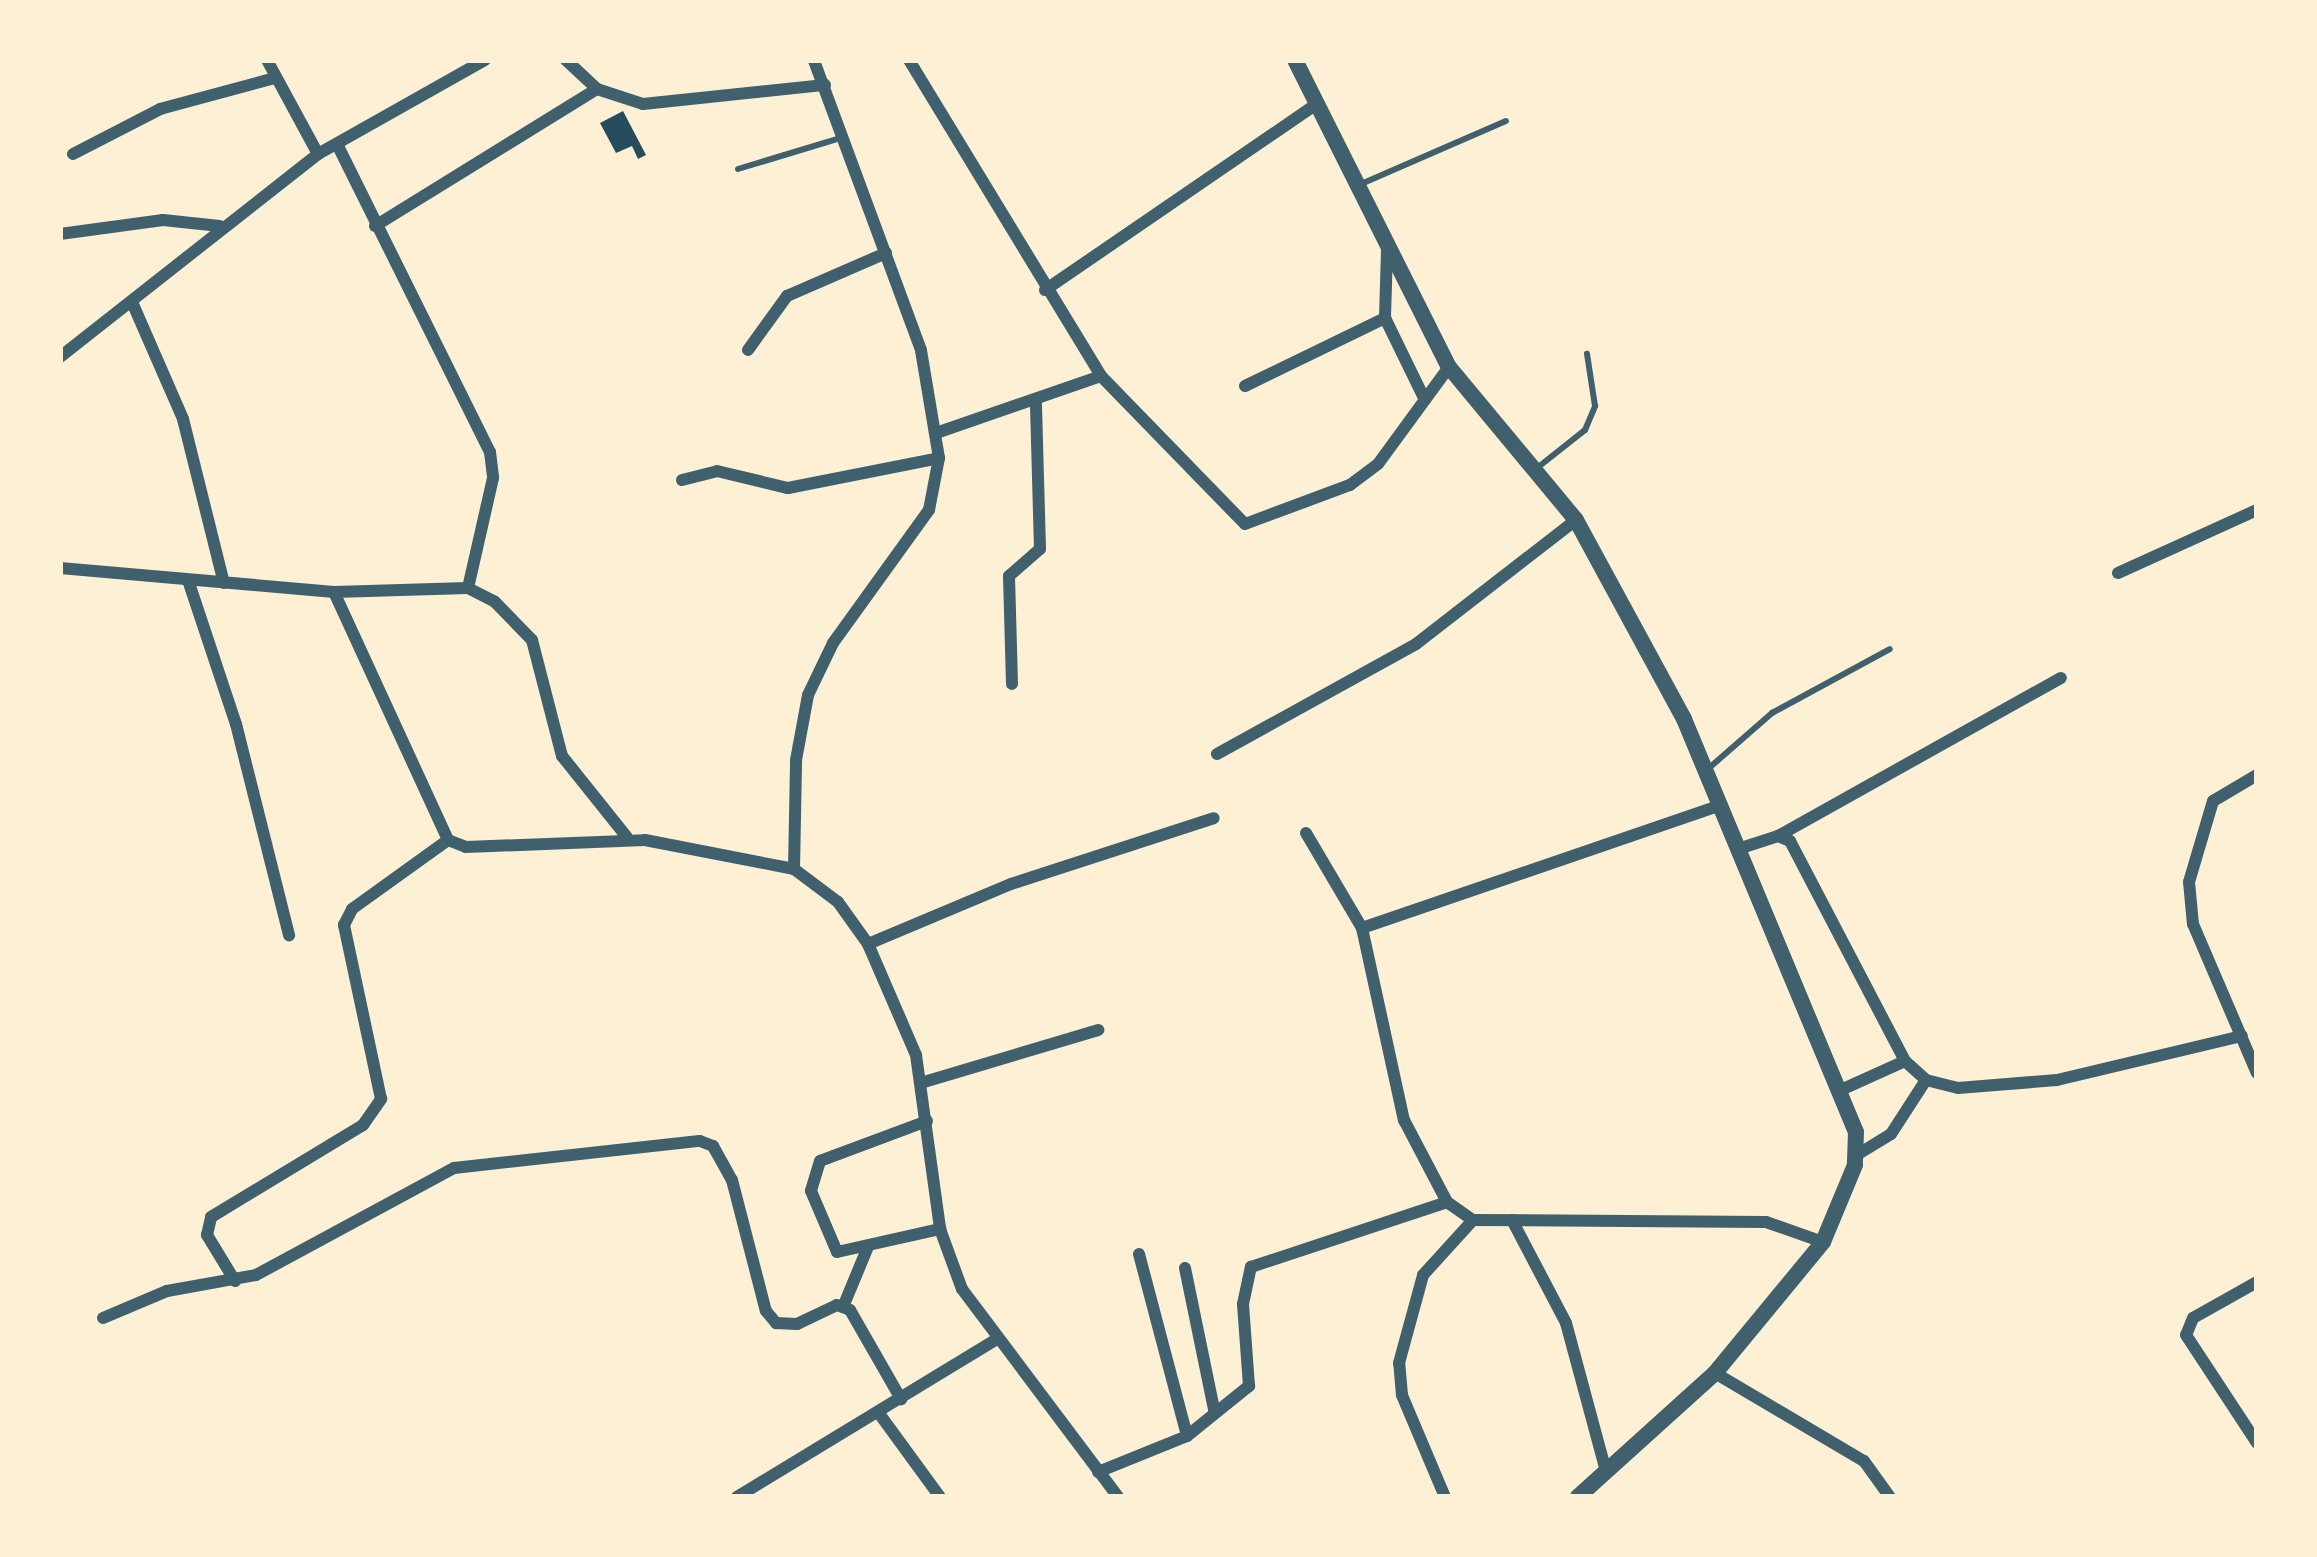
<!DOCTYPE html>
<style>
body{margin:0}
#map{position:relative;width:2317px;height:1557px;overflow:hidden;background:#fdf0d5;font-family:"Crimson Pro",serif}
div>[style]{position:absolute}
.building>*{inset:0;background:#264d5e}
.service>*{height:6px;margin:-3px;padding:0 3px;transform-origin:3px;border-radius:3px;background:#3f606c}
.minor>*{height:12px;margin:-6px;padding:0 6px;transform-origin:6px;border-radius:6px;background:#3f606c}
.tertiary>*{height:16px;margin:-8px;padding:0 8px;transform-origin:8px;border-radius:8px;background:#3f606c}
span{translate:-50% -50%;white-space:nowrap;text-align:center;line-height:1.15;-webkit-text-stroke:9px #fdf0d5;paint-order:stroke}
.frame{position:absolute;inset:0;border:63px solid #fdf0d5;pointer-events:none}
</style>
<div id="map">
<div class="building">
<i style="clip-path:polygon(623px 111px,646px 155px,638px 159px,632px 146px,616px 153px,600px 123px)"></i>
</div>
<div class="service">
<i style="left:738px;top:169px;width:111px;rotate:-16.8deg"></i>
<i style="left:1361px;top:184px;width:158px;rotate:-23.5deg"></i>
<i style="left:1537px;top:468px;width:61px;rotate:-38.4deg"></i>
<i style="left:1585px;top:430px;width:26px;rotate:-67deg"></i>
<i style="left:1595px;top:406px;width:53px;rotate:-98.7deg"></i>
<i style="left:1709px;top:768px;width:84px;rotate:-41.1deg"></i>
<i style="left:1772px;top:713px;width:134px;rotate:-28.5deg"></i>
</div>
<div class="minor">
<i style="left:267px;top:60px;width:107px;rotate:61.5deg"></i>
<i style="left:566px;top:60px;width:42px;rotate:43.1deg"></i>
<i style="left:597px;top:89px;width:48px;rotate:18.1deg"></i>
<i style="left:643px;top:104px;width:183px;rotate:-6deg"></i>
<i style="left:909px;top:60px;width:370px;rotate:58.7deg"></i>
<i style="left:1101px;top:376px;width:206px;rotate:45.8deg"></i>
<i style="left:1245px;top:524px;width:112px;rotate:-20.4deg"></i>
<i style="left:1350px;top:485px;width:35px;rotate:-37deg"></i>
<i style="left:1378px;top:464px;width:120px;rotate:-53.8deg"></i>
<i style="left:337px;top:144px;width:344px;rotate:63.6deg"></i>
<i style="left:490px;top:452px;width:26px;rotate:83deg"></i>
<i style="left:493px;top:478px;width:113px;rotate:102.8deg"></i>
<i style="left:73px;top:154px;width:98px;rotate:-27.3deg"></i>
<i style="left:160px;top:109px;width:119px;rotate:-15.1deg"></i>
<i style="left:375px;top:226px;width:261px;rotate:-31.7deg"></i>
<i style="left:60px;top:234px;width:104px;rotate:-7.7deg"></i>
<i style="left:163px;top:220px;width:57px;rotate:6deg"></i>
<i style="left:1387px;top:250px;width:68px;rotate:91.7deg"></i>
<i style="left:1385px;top:318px;width:91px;rotate:64deg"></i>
<i style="left:1045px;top:290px;width:330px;rotate:-34.4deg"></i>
<i style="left:132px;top:302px;width:128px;rotate:66.4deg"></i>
<i style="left:183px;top:419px;width:169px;rotate:76deg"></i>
<i style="left:748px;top:350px;width:67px;rotate:-54.2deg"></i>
<i style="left:787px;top:296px;width:108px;rotate:-23.5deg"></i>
<i style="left:60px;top:357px;width:328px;rotate:-38.2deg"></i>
<i style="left:318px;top:154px;width:192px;rotate:-29.4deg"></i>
<i style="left:1245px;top:386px;width:156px;rotate:-25.9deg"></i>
<i style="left:939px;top:432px;width:171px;rotate:-19.1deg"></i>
<i style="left:682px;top:480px;width:36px;rotate:-14deg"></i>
<i style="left:717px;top:471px;width:73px;rotate:13.5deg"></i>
<i style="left:788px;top:488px;width:154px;rotate:-11.2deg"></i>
<i style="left:60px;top:568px;width:275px;rotate:5deg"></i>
<i style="left:334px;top:592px;width:134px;rotate:-1.7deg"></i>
<i style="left:468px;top:588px;width:30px;rotate:27deg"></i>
<i style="left:495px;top:602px;width:53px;rotate:45.8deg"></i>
<i style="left:532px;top:640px;width:120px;rotate:75.5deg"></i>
<i style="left:562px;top:756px;width:104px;rotate:51.3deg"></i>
<i style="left:2118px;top:573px;width:153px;rotate:-24.4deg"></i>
<i style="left:188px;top:580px;width:152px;rotate:71.6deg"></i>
<i style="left:236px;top:724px;width:218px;rotate:75.9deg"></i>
<i style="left:334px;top:592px;width:273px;rotate:65.3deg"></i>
<i style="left:448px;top:840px;width:19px;rotate:21deg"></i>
<i style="left:466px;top:847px;width:179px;rotate:-2.2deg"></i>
<i style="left:645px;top:840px;width:152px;rotate:11deg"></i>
<i style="left:794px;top:869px;width:55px;rotate:36.9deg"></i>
<i style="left:838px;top:902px;width:52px;rotate:54.5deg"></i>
<i style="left:868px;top:944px;width:121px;rotate:66.6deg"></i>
<i style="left:916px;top:1055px;width:176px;rotate:82.1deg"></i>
<i style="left:940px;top:1229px;width:64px;rotate:69.9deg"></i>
<i style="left:962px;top:1289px;width:260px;rotate:53.1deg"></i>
<i style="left:1012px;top:684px;width:108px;rotate:-91.6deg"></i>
<i style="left:1009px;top:576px;width:41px;rotate:-41.1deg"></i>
<i style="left:1040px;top:549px;width:145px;rotate:-91.6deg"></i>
<i style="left:1217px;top:754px;width:227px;rotate:-28.9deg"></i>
<i style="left:1416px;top:644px;width:202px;rotate:-37.8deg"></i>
<i style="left:2257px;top:775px;width:51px;rotate:149.4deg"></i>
<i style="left:2213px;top:801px;width:84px;rotate:106.5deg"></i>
<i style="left:2189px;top:882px;width:42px;rotate:84.6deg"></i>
<i style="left:2193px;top:924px;width:162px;rotate:66.8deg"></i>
<i style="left:1306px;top:833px;width:110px;rotate:59.5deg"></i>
<i style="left:1362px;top:928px;width:197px;rotate:77.7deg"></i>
<i style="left:1404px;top:1120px;width:93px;rotate:62.3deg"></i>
<i style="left:1447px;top:1202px;width:32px;rotate:35deg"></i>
<i style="left:1473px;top:1220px;width:293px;rotate:0.4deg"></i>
<i style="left:1766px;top:1222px;width:60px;rotate:19.3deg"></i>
<i style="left:1778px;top:836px;width:324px;rotate:-29.2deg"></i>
<i style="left:1741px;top:848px;width:39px;rotate:-18deg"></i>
<i style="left:1778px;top:836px;width:13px;rotate:23deg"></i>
<i style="left:1790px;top:841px;width:248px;rotate:62.4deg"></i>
<i style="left:1905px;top:1061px;width:28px;rotate:42deg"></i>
<i style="left:1926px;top:1080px;width:33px;rotate:14deg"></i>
<i style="left:1958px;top:1088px;width:99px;rotate:-4.6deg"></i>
<i style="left:2057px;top:1080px;width:190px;rotate:-13.4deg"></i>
<i style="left:794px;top:869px;width:109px;rotate:-88.9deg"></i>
<i style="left:796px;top:760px;width:66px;rotate:-79.5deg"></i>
<i style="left:808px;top:695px;width:58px;rotate:-64.3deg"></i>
<i style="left:833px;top:643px;width:164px;rotate:-54.2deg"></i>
<i style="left:929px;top:510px;width:53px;rotate:-79.1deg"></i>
<i style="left:939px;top:458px;width:109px;rotate:-99.5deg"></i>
<i style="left:921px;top:350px;width:309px;rotate:-110.3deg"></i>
<i style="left:1362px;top:928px;width:380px;rotate:-18.9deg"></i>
<i style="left:868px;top:944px;width:155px;rotate:-22.8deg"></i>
<i style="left:1011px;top:884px;width:213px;rotate:-18deg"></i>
<i style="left:924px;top:1082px;width:182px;rotate:-16.6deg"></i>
<i style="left:1843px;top:1089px;width:68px;rotate:-24.3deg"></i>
<i style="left:927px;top:1121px;width:114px;rotate:159.5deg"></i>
<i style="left:820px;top:1161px;width:31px;rotate:107deg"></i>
<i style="left:811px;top:1191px;width:66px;rotate:66.9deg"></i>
<i style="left:837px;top:1252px;width:106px;rotate:-12.6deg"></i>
<i style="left:1855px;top:1156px;width:42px;rotate:-31.4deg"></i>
<i style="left:1891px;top:1134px;width:64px;rotate:-57.1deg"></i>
<i style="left:1512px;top:1220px;width:116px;rotate:62.3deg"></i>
<i style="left:1566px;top:1323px;width:153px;rotate:74.9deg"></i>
<i style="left:1139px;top:1254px;width:188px;rotate:75.2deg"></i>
<i style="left:1185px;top:1268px;width:144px;rotate:78.4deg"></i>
<i style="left:235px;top:1281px;width:54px;rotate:-121.3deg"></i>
<i style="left:207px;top:1235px;width:18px;rotate:-77deg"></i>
<i style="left:211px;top:1217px;width:178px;rotate:-31.2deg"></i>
<i style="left:363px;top:1125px;width:32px;rotate:-55deg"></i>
<i style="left:381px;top:1099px;width:178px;rotate:-102deg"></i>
<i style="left:344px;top:925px;width:18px;rotate:-63deg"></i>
<i style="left:352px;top:909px;width:118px;rotate:-35.7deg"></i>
<i style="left:2257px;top:1282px;width:73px;rotate:150.6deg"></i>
<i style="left:2193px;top:1318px;width:18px;rotate:112deg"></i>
<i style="left:2186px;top:1335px;width:129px;rotate:56.7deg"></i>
<i style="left:843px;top:1307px;width:63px;rotate:-67.5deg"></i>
<i style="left:103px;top:1318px;width:69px;rotate:-22.9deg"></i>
<i style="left:167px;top:1291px;width:90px;rotate:-10.2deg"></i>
<i style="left:256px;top:1275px;width:225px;rotate:-28.4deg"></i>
<i style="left:454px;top:1168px;width:247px;rotate:-6.3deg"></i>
<i style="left:700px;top:1141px;width:14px;rotate:21deg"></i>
<i style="left:713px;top:1146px;width:39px;rotate:61deg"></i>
<i style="left:732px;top:1180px;width:135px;rotate:75.5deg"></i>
<i style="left:766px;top:1311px;width:16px;rotate:50deg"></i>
<i style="left:776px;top:1323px;width:21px;rotate:3deg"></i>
<i style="left:797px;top:1324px;width:44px;rotate:-25.4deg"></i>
<i style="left:837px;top:1305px;width:14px;rotate:21deg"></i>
<i style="left:850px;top:1310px;width:103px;rotate:60.2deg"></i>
<i style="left:1715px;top:1373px;width:173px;rotate:30.6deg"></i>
<i style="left:1864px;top:1461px;width:44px;rotate:54.2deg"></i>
<i style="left:878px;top:1412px;width:105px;rotate:53.9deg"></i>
<i style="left:1098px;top:1472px;width:96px;rotate:-22deg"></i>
<i style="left:1187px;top:1436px;width:80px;rotate:-38.9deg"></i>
<i style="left:1249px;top:1386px;width:82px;rotate:-94.2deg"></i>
<i style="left:1243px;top:1304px;width:38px;rotate:-78deg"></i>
<i style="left:1251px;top:1267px;width:206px;rotate:-18.3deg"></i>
<i style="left:737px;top:1497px;width:304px;rotate:-31.3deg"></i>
<i style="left:1445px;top:1497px;width:111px;rotate:-112.9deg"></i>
<i style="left:1402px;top:1395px;width:32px;rotate:-95deg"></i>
<i style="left:1399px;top:1363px;width:91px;rotate:-74.7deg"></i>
<i style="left:1423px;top:1275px;width:74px;rotate:-47.7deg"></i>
</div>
<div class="tertiary">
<i style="left:1295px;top:60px;width:343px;rotate:63.4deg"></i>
<i style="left:1449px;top:367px;width:199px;rotate:50.3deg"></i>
<i style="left:1576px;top:520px;width:226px;rotate:61.5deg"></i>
<i style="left:1684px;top:719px;width:447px;rotate:67.4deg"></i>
<i style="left:1856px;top:1132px;width:33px;rotate:92deg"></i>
<i style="left:1855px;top:1165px;width:83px;rotate:112.6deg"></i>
<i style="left:1823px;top:1242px;width:170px;rotate:129.5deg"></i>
<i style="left:1715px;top:1373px;width:185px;rotate:137.9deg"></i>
</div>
<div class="frame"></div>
</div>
